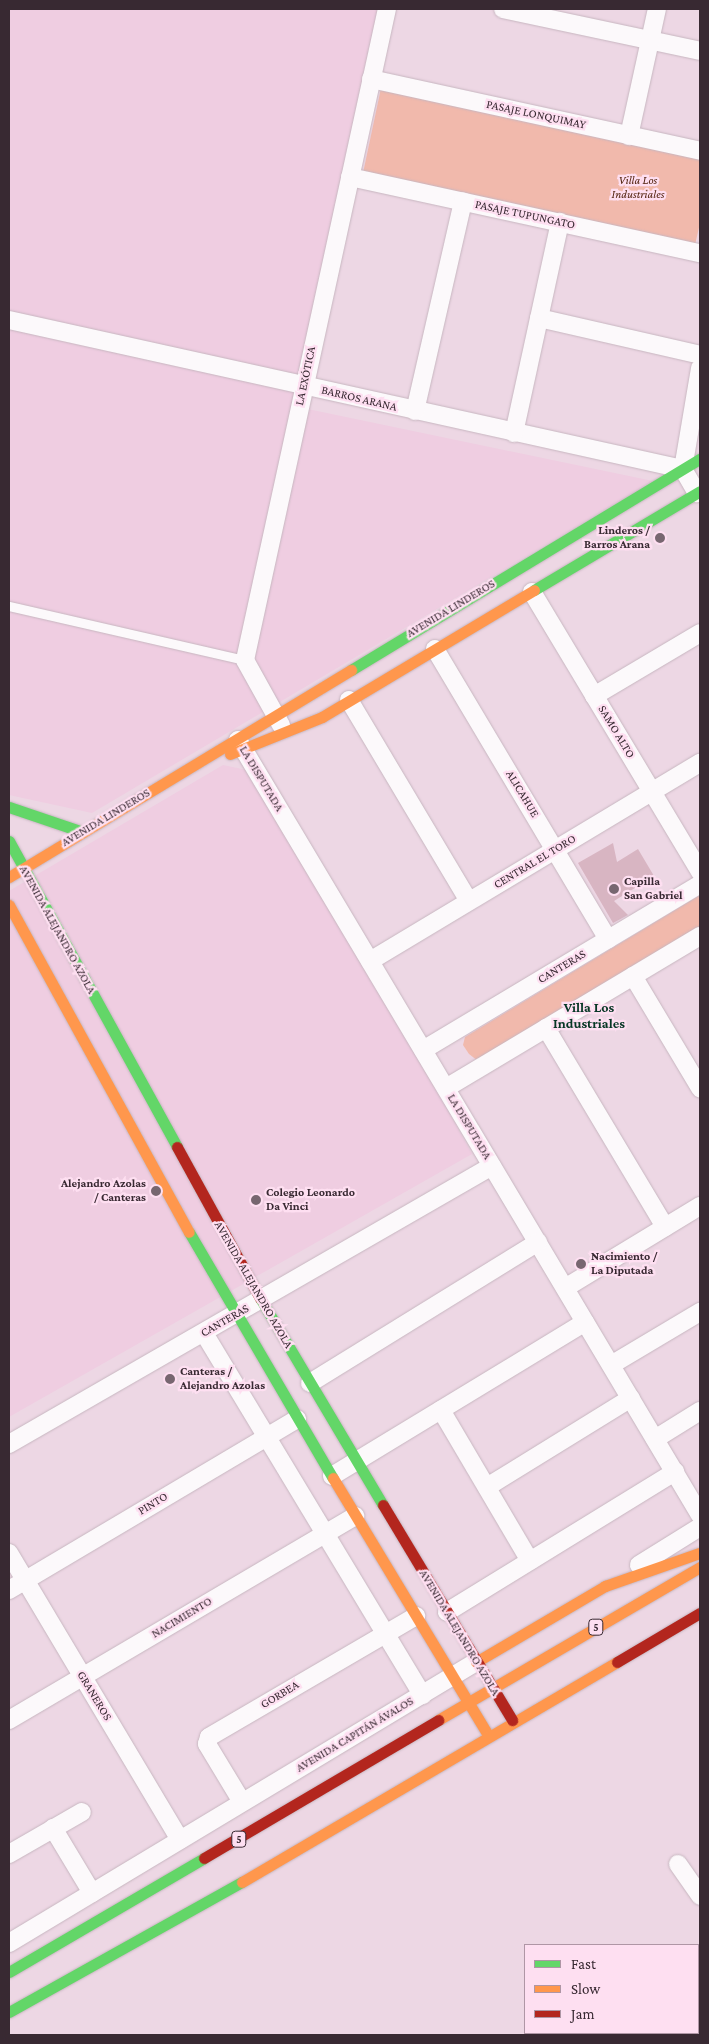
<!DOCTYPE html>
<meta charset="utf-8">
<style>
body{margin:0}
#map{position:relative;width:709px;height:2044px;overflow:hidden;background:#edd7e4;font-family:"Crimson Pro",serif}
div>[style]{position:absolute}
.built>*{inset:0;background:#efcde1}
.green>*{inset:0;background:#f1b9ac}
.building>*{inset:0;background:#d8b5c2}
.roads{filter:drop-shadow(0 0 1px #c7b6c0) drop-shadow(0 0 1px #c7b6c0)}
.lane>*{height:9px;margin:-4.5px;padding:0 4.5px;transform-origin:4.5px;border-radius:4.5px;background:#fcf9fb}
.street>*{height:18px;margin:-9px;padding:0 9px;transform-origin:9px;border-radius:9px;background:#fcf9fb}
.fast>*{height:11px;margin:-5.5px;padding:0 5.5px;transform-origin:5.5px;border-radius:5.5px;background:#63d668}
.slow>*{height:11px;margin:-5.5px;padding:0 5.5px;transform-origin:5.5px;border-radius:5.5px;background:#ff974d}
.jam>*{height:11px;margin:-5.5px;padding:0 5.5px;transform-origin:5.5px;border-radius:5.5px;background:#b3261e}
.dots>*{width:14px;height:14px;translate:-50% -50%;box-sizing:border-box;border:2px solid #fedff1;border-radius:50%}
span{translate:-50% -50%;white-space:nowrap;text-align:center;line-height:1.15;-webkit-text-stroke:4.5px #fedff1;paint-order:stroke}
.shield-label span{padding:1px 4px;background:#fedff1;border:1px solid;border-radius:4px;-webkit-text-stroke-width:0}
.shield-label{font-size:11px;color:#382932;font-weight:700}
.street-label{font-size:12px;color:#382932}
.park-label{font-size:12px;color:#52230e;font-style:italic}
.poi-label{font-size:12px;color:#382932;font-weight:700}
.right{translate:-100% -50%;text-align:right}
.left{translate:0 -50%;text-align:left}
.neighbourhood-label{font-size:14px;color:#073725;font-weight:700}
.frame{position:absolute;inset:0;border:10px solid #382932;pointer-events:none}
.legend{position:absolute;left:524px;top:1944px;width:175px;height:90px;box-sizing:border-box;background:#fedff1;border:1px solid #af96a5;margin:0;padding:6px 9px;list-style:none;font-size:15px;color:#382932}
.legend li{display:flex;align-items:center;gap:10px;height:25px}
.legend b{width:25px;border:1px solid #af96a5}
</style>
<div id="map">
<div class="built">
<i style="clip-path:polygon(9px 9px,381px 9px,298px 407px,653px 481px,92px 813px,9px 795px)"></i>
<i style="clip-path:polygon(223px 765px,261px 773px,472px 1154px,9px 1417px,9px 891px)"></i>
</div>
<div class="green">
<i style="clip-path:polygon(381px 88px,700px 157px,700px 223px,695px 245px,363px 173px)"></i>
<i style="clip-path:polygon(700px 895px,700px 929px,478px 1061px,469px 1054px,463px 1045px,465px 1037px)"></i>
</div>
<div class="building">
<i style="clip-path:polygon(613px 843px,617px 862px,638px 849px,654px 876px,614px 901px,628px 915px,613px 923px,578px 863px)"></i>
</div>
<div class="roads">
<div class="lane">
<i style="left:9px;top:606px;width:242px;rotate:12.9deg"></i>
</div>
<div class="street">
<i style="left:503px;top:9px;width:201px;rotate:12deg"></i>
<i style="left:371px;top:79px;width:337px;rotate:12.3deg"></i>
<i style="left:629px;top:136px;width:130px;rotate:-77.6deg"></i>
<i style="left:350px;top:177px;width:358px;rotate:12.3deg"></i>
<i style="left:539px;top:318px;width:165px;rotate:12.9deg"></i>
<i style="left:9px;top:320px;width:690px;rotate:12.47deg"></i>
<i style="left:683px;top:469px;width:28px;rotate:60deg"></i>
<i style="left:415px;top:411px;width:215px;rotate:-77.1deg"></i>
<i style="left:514px;top:433px;width:216px;rotate:-77.7deg"></i>
<i style="left:683px;top:469px;width:102px;rotate:-80.4deg"></i>
<i style="left:532px;top:592px;width:327px;rotate:59deg"></i>
<i style="left:435px;top:649px;width:338px;rotate:59.2deg"></i>
<i style="left:594px;top:696px;width:123px;rotate:-30.7deg"></i>
<i style="left:349px;top:700px;width:234px;rotate:59.2deg"></i>
<i style="left:281px;top:725px;width:74px;rotate:-119deg"></i>
<i style="left:245px;top:660px;width:666px;rotate:-77.7deg"></i>
<i style="left:238px;top:740px;width:902px;rotate:59.2deg"></i>
<i style="left:370px;top:961px;width:385px;rotate:-31deg"></i>
<i style="left:633px;top:976px;width:131px;rotate:59.1deg"></i>
<i style="left:546px;top:1028px;width:232px;rotate:59.1deg"></i>
<i style="left:423px;top:1050px;width:323px;rotate:-30.9deg"></i>
<i style="left:446px;top:1088px;width:296px;rotate:-30.9deg"></i>
<i style="left:565px;top:1288px;width:158px;rotate:-31.3deg"></i>
<i style="left:204px;top:1333px;width:423px;rotate:58.9deg"></i>
<i style="left:611px;top:1365px;width:104px;rotate:-30.8deg"></i>
<i style="left:310px;top:1383px;width:268px;rotate:-31.7deg"></i>
<i style="left:441px;top:1410px;width:175px;rotate:59.5deg"></i>
<i style="left:655px;top:1439px;width:53px;rotate:-31.9deg"></i>
<i style="left:9px;top:1444px;width:557px;rotate:-29.92deg"></i>
<i style="left:332px;top:1476px;width:296px;rotate:-31.3deg"></i>
<i style="left:487px;top:1487px;width:169px;rotate:-31.7deg"></i>
<i style="left:9px;top:1553px;width:334px;rotate:59.2deg"></i>
<i style="left:639px;top:1565px;width:72px;rotate:-31.9deg"></i>
<i style="left:9px;top:1590px;width:335px;rotate:-30.7deg"></i>
<i style="left:447px;top:1612px;width:268px;rotate:-31.6deg"></i>
<i style="left:9px;top:1720px;width:402px;rotate:-30.5deg"></i>
<i style="left:242px;top:1802px;width:68px;rotate:-121.1deg"></i>
<i style="left:207px;top:1744px;width:7px;rotate:-74deg"></i>
<i style="left:209px;top:1737px;width:240px;rotate:-30.3deg"></i>
<i style="left:53px;top:1828px;width:76px;rotate:59deg"></i>
<i style="left:9px;top:1854px;width:84px;rotate:-29.9deg"></i>
<i style="left:678px;top:1864px;width:39px;rotate:55deg"></i>
<i style="left:9px;top:1943px;width:545px;rotate:-31.04deg"></i>
</div>
<div class="fast">
<i style="left:534px;top:590px;width:193px;rotate:-30.8deg"></i>
<i style="left:351px;top:670px;width:408px;rotate:-31.2deg"></i>
<i style="left:9px;top:807px;width:78px;rotate:18.7deg"></i>
<i style="left:9px;top:841px;width:349px;rotate:61.2deg"></i>
<i style="left:189px;top:1232px;width:285px;rotate:59.7deg"></i>
<i style="left:260px;top:1298px;width:241px;rotate:59.3deg"></i>
<i style="left:9px;top:1972px;width:226px;rotate:-30.3deg"></i>
<i style="left:9px;top:2012px;width:267px;rotate:-29.2deg"></i>
</div>
<div class="slow">
<i style="left:230px;top:754px;width:99px;rotate:-21.9deg"></i>
<i style="left:322px;top:717px;width:247px;rotate:-30.9deg"></i>
<i style="left:9px;top:877px;width:400px;rotate:-31.2deg"></i>
<i style="left:9px;top:905px;width:373px;rotate:61.2deg"></i>
<i style="left:333px;top:1478px;width:300px;rotate:58.9deg"></i>
<i style="left:605px;top:1586px;width:100px;rotate:-19.3deg"></i>
<i style="left:476px;top:1662px;width:150px;rotate:-30.5deg"></i>
<i style="left:438px;top:1720px;width:303px;rotate:-30.3deg"></i>
<i style="left:242px;top:1882px;width:435px;rotate:-30.4deg"></i>
</div>
<div class="jam">
<i style="left:177px;top:1147px;width:172px;rotate:61.2deg"></i>
<i style="left:383px;top:1505px;width:251px;rotate:59deg"></i>
<i style="left:617px;top:1662px;width:96px;rotate:-30.6deg"></i>
<i style="left:204px;top:1858px;width:272px;rotate:-30.5deg"></i>
</div>
</div>
<div class="dots">
<i style="left:660px;top:538px;background:#776670"></i>
<i style="left:614px;top:889px;background:#776670"></i>
<i style="left:156px;top:1191px;background:#776670"></i>
<i style="left:256px;top:1200px;background:#776670"></i>
<i style="left:581px;top:1264px;background:#776670"></i>
<i style="left:170px;top:1379px;background:#776670"></i>
</div>
<div class="shield-label">
<span style="left:596px;top:1627px">5</span>
<span style="left:239px;top:1839px">5</span>
</div>
<div class="street-label">
<span style="left:536px;top:115px;rotate:12deg">PASAJE LONQUIMAY</span>
<span style="left:525px;top:215px;rotate:12deg">PASAJE TUPUNGATO</span>
<span style="left:306px;top:376px;rotate:-78deg">LA EXÓTICA</span>
<span style="left:359px;top:399px;rotate:13deg">BARROS ARANA</span>
<span style="left:451px;top:609px;rotate:-31deg">AVENIDA LINDEROS</span>
<span style="left:616px;top:732px;rotate:59deg">SAMO ALTO</span>
<span style="left:261px;top:779px;rotate:59deg">LA DISPUTADA</span>
<span style="left:522px;top:794px;rotate:59deg">ALICAHUE</span>
<span style="left:106px;top:818px;rotate:-31deg">AVENIDA LINDEROS</span>
<span style="left:535px;top:862px;rotate:-31deg">CENTRAL EL TORO</span>
<span style="left:57px;top:930px;rotate:61deg">AVENIDA ALEJANDRO AZOLA</span>
<span style="left:562px;top:967px;rotate:-31deg">CANTERAS</span>
<span style="left:469px;top:1127px;rotate:59deg">LA DISPUTADA</span>
<span style="left:253px;top:1285px;rotate:60deg">AVENIDA ALEJANDRO AZOLA</span>
<span style="left:225px;top:1321px;rotate:-30deg">CANTERAS</span>
<span style="left:153px;top:1504px;rotate:-31deg">PINTO</span>
<span style="left:182px;top:1618px;rotate:-31deg">NACIMIENTO</span>
<span style="left:459px;top:1633px;rotate:59deg">AVENIDA ALEJANDRO AZOLA</span>
<span style="left:280px;top:1695px;rotate:-31deg">GORBEA</span>
<span style="left:94px;top:1696px;rotate:59deg">GRANEROS</span>
<span style="left:355px;top:1735px;rotate:-31deg">AVENIDA CAPITÁN ÁVALOS</span>
</div>
<div class="park-label">
<span style="left:638px;top:188px">Villa Los<br>Industriales</span>
</div>
<div class="poi-label">
<span class="right" style="left:650px;top:538px">Linderos /<br>Barros Arana</span>
<span class="left" style="left:624px;top:889px">Capilla<br>San Gabriel</span>
<span class="right" style="left:146px;top:1191px">Alejandro Azolas<br>/ Canteras</span>
<span class="left" style="left:266px;top:1200px">Colegio Leonardo<br>Da Vinci</span>
<span class="left" style="left:591px;top:1264px">Nacimiento /<br>La Diputada</span>
<span class="left" style="left:180px;top:1379px">Canteras /<br>Alejandro Azolas</span>
</div>
<div class="neighbourhood-label">
<span style="left:589px;top:1015px">Villa Los<br>Industriales</span>
</div>
<div class="frame"></div>
<ul class="legend">
<li><b style="height:6px;background:#63d668"></b>Fast</li>
<li><b style="height:6px;background:#ff974d"></b>Slow</li>
<li><b style="height:6px;background:#b3261e"></b>Jam</li>
</ul>
</div>
